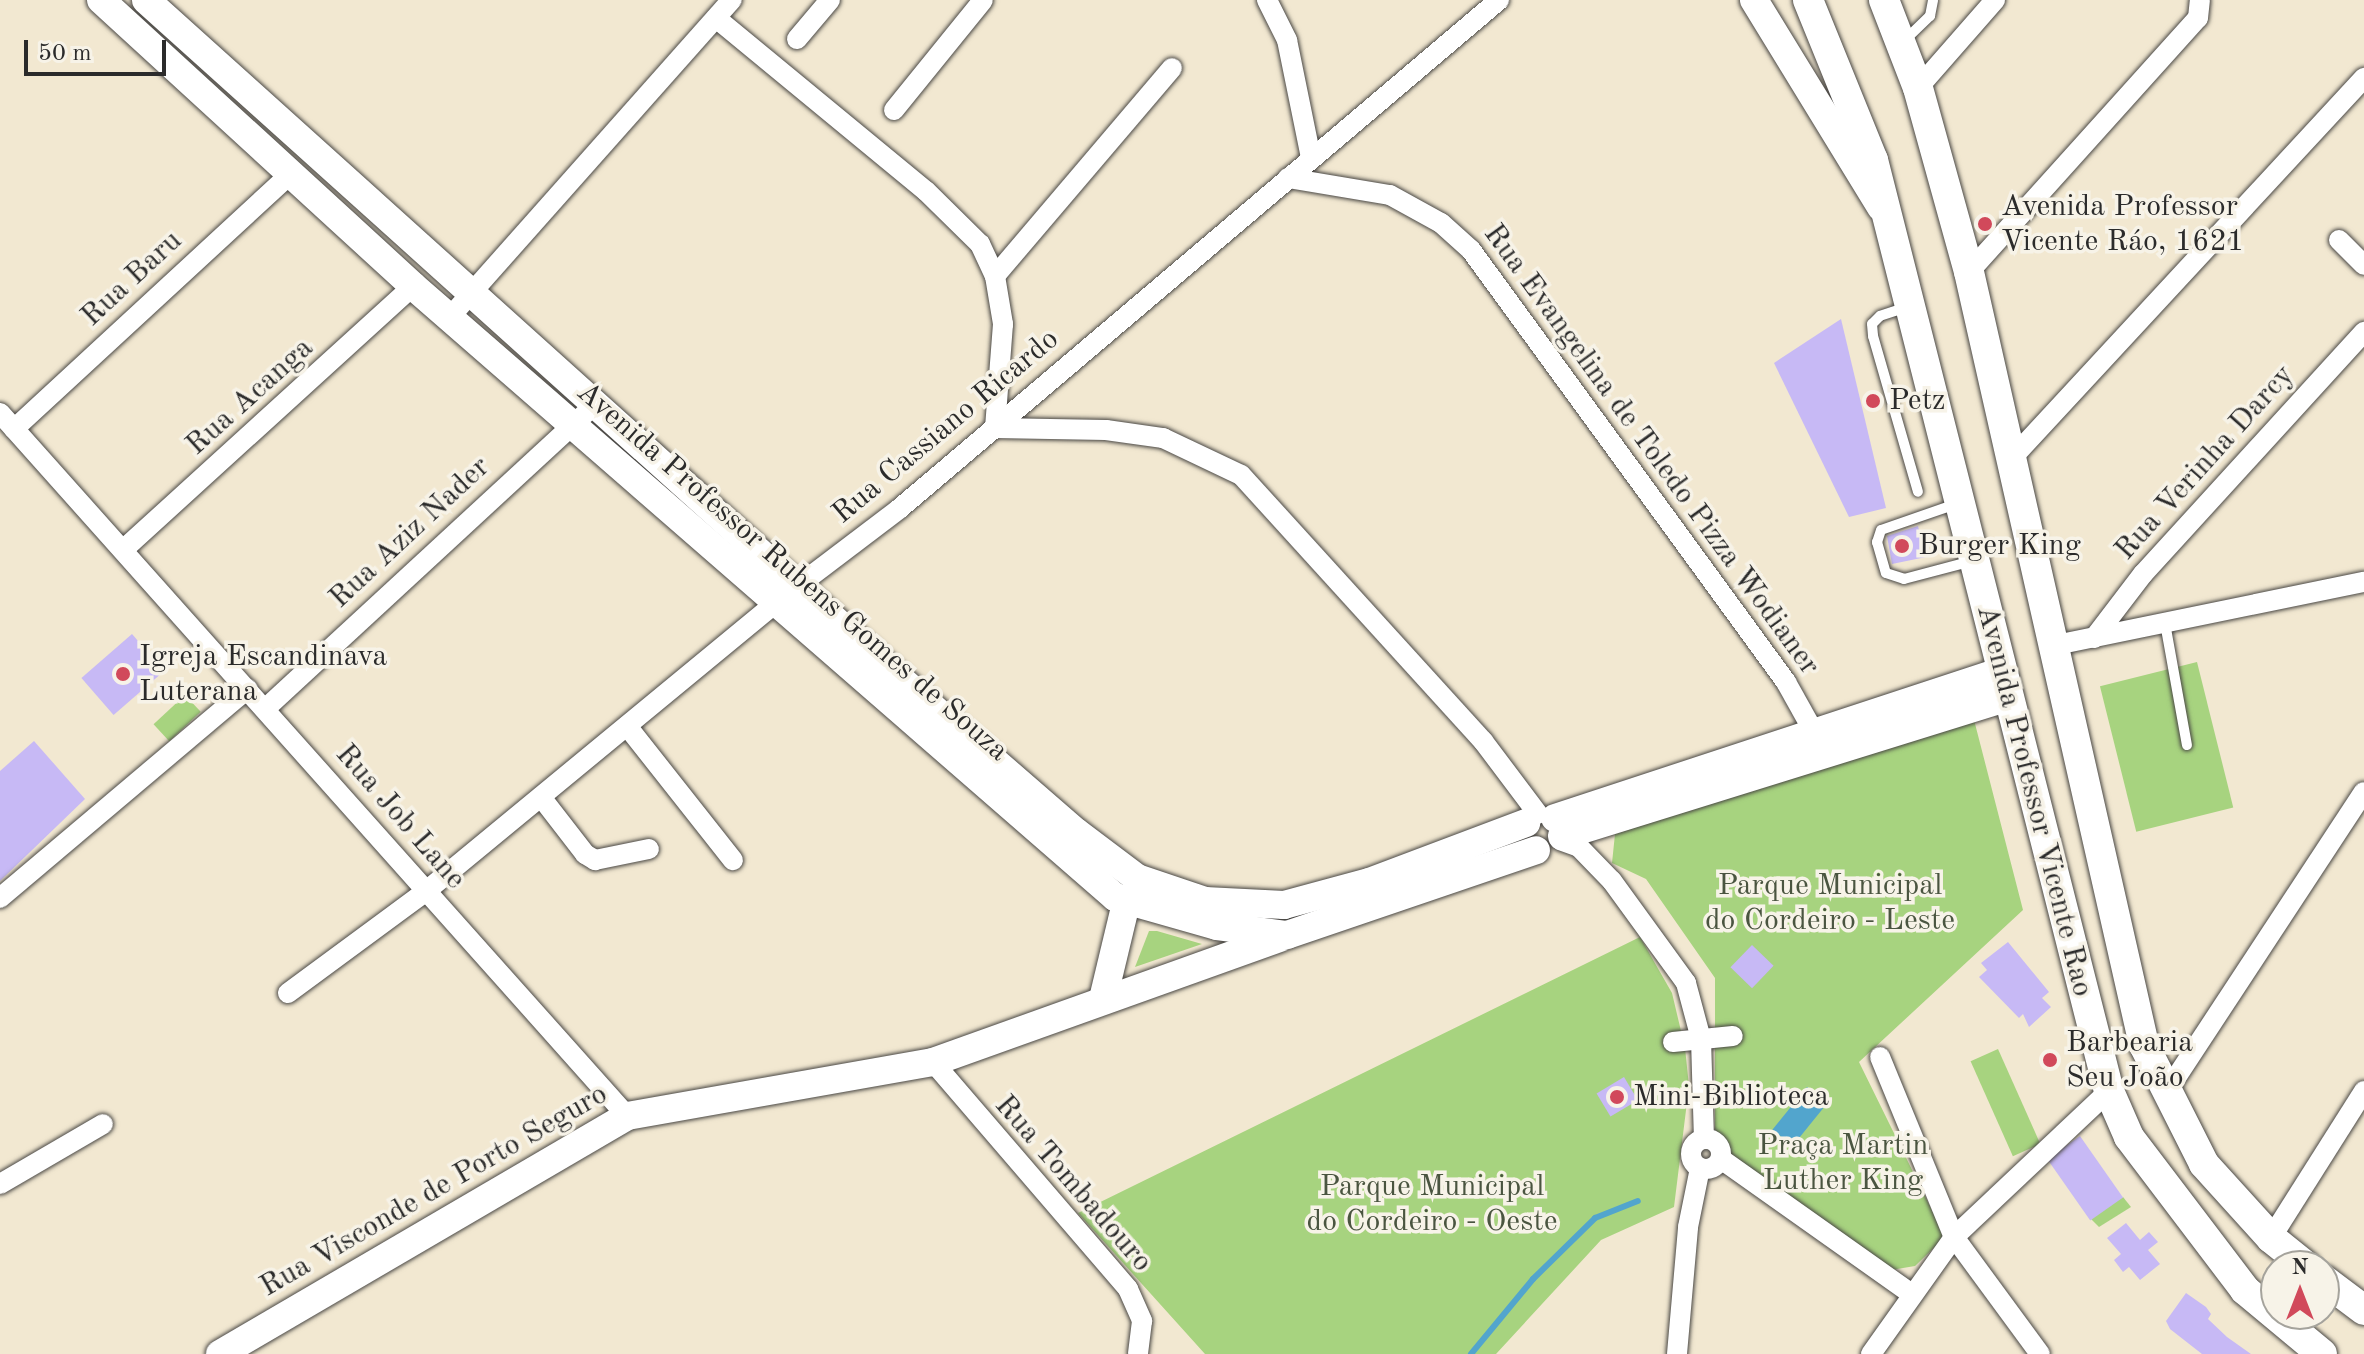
<!DOCTYPE html>
<meta charset="utf-8">
<style>
body{margin:0}
#map{position:relative;width:2364px;height:1354px;overflow:hidden;background:#f2e8d1;font-family:"Old Standard TT",serif}
div>[style]{position:absolute}
.green>*{inset:0;background:#a7d37f;transform-origin:0 0}
.water>*{inset:0;background:#52a5cd;transform-origin:0 0}
.stream>*{height:6px;margin:-3px;padding:0 3px;transform-origin:3px;border-radius:3px;background:#52a5cd}
.building>*{inset:0;background:#c7b9f5;transform-origin:0 0}
.roads{filter:drop-shadow(0 0 2px #494744) drop-shadow(0 0 2px #494744)}
.lane>*{height:10px;margin:-5px;padding:0 5px;transform-origin:5px;border-radius:5px;background:#fff}
.street>*{height:20px;margin:-10px;padding:0 10px;transform-origin:10px;border-radius:10px;background:#fff}
.street>.ring{margin:-10px;padding:0;box-sizing:content-box;background:none;border:20px solid #fff;border-radius:50%}
.secondary>*{height:28px;margin:-14px;padding:0 14px;transform-origin:14px;border-radius:14px;background:#fff}
.primary>*{height:30px;margin:-15px;padding:0 15px;transform-origin:15px;border-radius:15px;background:#fff}
.dots>*{width:22px;height:22px;translate:-50% -50%;box-sizing:border-box;border:4px solid #f7f3e8;border-radius:50%}
span{translate:-50% -50%;white-space:nowrap;text-align:center;line-height:1.15;-webkit-text-stroke:7px #f7f3e8;paint-order:stroke}
.poi-label{font-size:30px;color:#2b2b2b}
.left{translate:0 -50%;text-align:left}
.street-label{font-size:30px;color:#2b2b2b}
.park-label{font-size:30px;color:#4a5540}
.north{position:absolute;left:2260px;top:1250px;width:80px;height:80px;box-sizing:border-box;background:#f7f3e8;border:2px solid #a5a39c;border-radius:50%;rotate:0deg;font-size:22px;font-weight:700;line-height:32px;text-align:center;color:#2b2b2b}
.north::after{content:'';display:block;margin:auto;width:28px;height:36px;background:#d1495b;clip-path:polygon(50% 0,100% 100%,50% 72%,0 100%)}
.scale{position:absolute;left:24px;top:40px;width:142px;height:36px;box-sizing:border-box;border:4px solid #2b2b2b;border-top:0;padding-left:10px;font-size:24px;line-height:28px;white-space:nowrap;color:#2b2b2b;-webkit-text-stroke:6px #f7f3e8;paint-order:stroke}
</style>
<div id="map">
<div class="green">
<i style="left:2197px;top:662px;width:150px;height:100px;rotate:76deg"></i>
<i style="left:185px;top:695px;width:23px;height:43px;rotate:47deg"></i>
<i style="clip-path:polygon(1972px 712px,2023px 910px,1859px 1062px,1945px 1237px,1915px 1266px,1891px 1270px,1732px 1156px,1715px 1130px,1715px 978px,1646px 879px,1612px 863px,1615px 834px)"></i>
<i style="clip-path:polygon(1149px 931px,1157px 931px,1202px 944px,1135px 967px)"></i>
<i style="clip-path:polygon(1640px 937px,1672px 993px,1685px 1048px,1689px 1086px,1674px 1207px,1601px 1240px,1496px 1354px,1205px 1354px,1078px 1213px)"></i>
<i style="left:1998px;top:1049px;width:104px;height:30px;rotate:66deg"></i>
<i style="clip-path:polygon(2123px 1197px,2131px 1207px,2099px 1227px,2089px 1217px)"></i>
</div>
<div class="water">
<i style="left:1807px;top:1087px;width:26px;height:55px;rotate:39deg"></i>
</div>
<div class="stream">
<i style="left:1471px;top:1354px;width:97px;rotate:-50.4deg"></i>
<i style="left:1533px;top:1279px;width:87px;rotate:-44.5deg"></i>
<i style="left:1595px;top:1218px;width:46px;rotate:-21.6deg"></i>
</div>
<div class="building">
<i style="clip-path:polygon(1841px 319px,1886px 508px,1849px 517px,1774px 363px)"></i>
<i style="clip-path:polygon(1918px 526px,1926px 557px,1892px 564px,1887px 536px)"></i>
<i style="left:132px;top:634px;width:49px;height:67px;rotate:49deg"></i>
<i style="clip-path:polygon(34px 741px,85px 799px,0 881px,0 771px)"></i>
<i style="clip-path:polygon(2008px 942px,2049px 992px,2042px 998px,2051px 1007px,2029px 1027px,2023px 1014px,2019px 1018px,1979px 977px,1987px 970px,1981px 963px)"></i>
<i style="left:1752px;top:945px;width:30px;height:31px;rotate:44deg"></i>
<i style="left:1624px;top:1077px;width:27px;height:32px;rotate:59deg"></i>
<i style="left:2080px;top:1136px;width:75px;height:40px;rotate:55deg"></i>
<i style="clip-path:polygon(2126px 1223px,2140px 1240px,2149px 1232px,2158px 1242px,2148px 1250px,2160px 1264px,2140px 1280px,2129px 1267px,2123px 1272px,2114px 1260px,2121px 1254px,2107px 1238px)"></i>
<i style="clip-path:polygon(2186px 1293px,2206px 1307px,2211px 1314px,2208px 1319px,2227px 1337px,2251px 1354px,2202px 1354px,2170px 1329px,2166px 1321px)"></i>
</div>
<div class="roads">
<div class="lane">
<i style="left:1905px;top:40px;width:35px;rotate:-44deg"></i>
<i style="left:1930px;top:16px;width:16px;rotate:-79deg"></i>
<i style="left:1907px;top:307px;width:28px;rotate:162deg"></i>
<i style="left:1880px;top:316px;width:11px;rotate:135deg"></i>
<i style="left:1872px;top:324px;width:12px;rotate:85deg"></i>
<i style="left:1873px;top:336px;width:162px;rotate:73.9deg"></i>
<i style="left:1956px;top:504px;width:79px;rotate:160.9deg"></i>
<i style="left:1881px;top:530px;width:13px;rotate:108deg"></i>
<i style="left:1877px;top:542px;width:32px;rotate:74deg"></i>
<i style="left:1886px;top:573px;width:19px;rotate:18deg"></i>
<i style="left:1904px;top:579px;width:70px;rotate:-14.8deg"></i>
<i style="left:2165px;top:623px;width:124px;rotate:79.8deg"></i>
</div>
<div class="street">
<i style="left:1267px;top:0;width:45px;rotate:63.4deg"></i>
<i style="left:1287px;top:40px;width:120px;rotate:78.5deg"></i>
<i style="left:716px;top:18px;width:272px;rotate:39.5deg"></i>
<i style="left:926px;top:191px;width:76px;rotate:44.5deg"></i>
<i style="left:980px;top:244px;width:35px;rotate:65deg"></i>
<i style="left:995px;top:276px;width:49px;rotate:80.5deg"></i>
<i style="left:1003px;top:324px;width:104px;rotate:94.4deg"></i>
<i style="left:995px;top:428px;width:111px;rotate:1deg"></i>
<i style="left:1106px;top:430px;width:58px;rotate:8deg"></i>
<i style="left:1163px;top:438px;width:86px;rotate:25.4deg"></i>
<i style="left:1241px;top:475px;width:360px;rotate:47.7deg"></i>
<i style="left:1483px;top:741px;width:91px;rotate:53deg"></i>
<i style="left:797px;top:39px;width:51px;rotate:-49.8deg"></i>
<i style="left:1918px;top:88px;width:117px;rotate:-48.8deg"></i>
<i style="left:894px;top:110px;width:141px;rotate:-51deg"></i>
<i style="left:1288px;top:178px;width:103px;rotate:9.5deg"></i>
<i style="left:1390px;top:195px;width:58px;rotate:28.8deg"></i>
<i style="left:1441px;top:223px;width:40px;rotate:42deg"></i>
<i style="left:1471px;top:250px;width:535px;rotate:53.9deg"></i>
<i style="left:1786px;top:682px;width:60px;rotate:60.9deg"></i>
<i style="left:2339px;top:240px;width:35px;rotate:45deg"></i>
<i style="left:1969px;top:272px;width:342px;rotate:-48deg"></i>
<i style="left:2198px;top:18px;width:18px;rotate:-84deg"></i>
<i style="left:995px;top:276px;width:273px;rotate:-49.6deg"></i>
<i style="left:451px;top:316px;width:423px;rotate:-48.4deg"></i>
<i style="left:0;top:413px;width:942px;rotate:48.27deg"></i>
<i style="left:14px;top:429px;width:377px;rotate:-42.7deg"></i>
<i style="left:2013px;top:457px;width:517px;rotate:-47.2deg"></i>
<i style="left:124px;top:549px;width:391px;rotate:-42.3deg"></i>
<i style="left:2094px;top:638px;width:81px;rotate:-52.6deg"></i>
<i style="left:2143px;top:574px;width:328px;rotate:-47.6deg"></i>
<i style="left:2056px;top:645px;width:314px;rotate:-11.6deg"></i>
<i style="left:266px;top:708px;width:449px;rotate:-42.7deg"></i>
<i style="left:627px;top:726px;width:171px;rotate:51.7deg"></i>
<i style="left:541px;top:797px;width:72px;rotate:52.3deg"></i>
<i style="left:585px;top:854px;width:12px;rotate:31deg"></i>
<i style="left:595px;top:860px;width:55px;rotate:-11.5deg"></i>
<i style="left:1560px;top:840px;width:20px;rotate:20deg"></i>
<i style="left:1579px;top:847px;width:47px;rotate:45.9deg"></i>
<i style="left:1612px;top:881px;width:126px;rotate:54deg"></i>
<i style="left:1686px;top:983px;width:58px;rotate:75deg"></i>
<i style="left:1701px;top:1039px;width:100px;rotate:88.3deg"></i>
<i style="left:0;top:898px;width:324px;rotate:-40.2deg"></i>
<i style="left:288px;top:993px;width:170px;rotate:-36.4deg"></i>
<i style="left:425px;top:892px;width:452px;rotate:-39.5deg"></i>
<i style="left:774px;top:604px;width:157px;rotate:-37.2deg"></i>
<i style="left:899px;top:509px;width:787px;rotate:-40.31deg"></i>
<i style="left:1673px;top:1042px;width:60px;rotate:-5.7deg"></i>
<i style="left:1880px;top:1057px;width:195px;rotate:67.7deg"></i>
<i style="left:1954px;top:1237px;width:145px;rotate:53.7deg"></i>
<i style="left:933px;top:1062px;width:299px;rotate:49.3deg"></i>
<i style="left:1128px;top:1289px;width:35px;rotate:66deg"></i>
<i style="left:1142px;top:1321px;width:33px;rotate:97deg"></i>
<i style="left:2166px;top:1093px;width:360px;rotate:-56.7deg"></i>
<i class="ring" style="left:1691px;top:1139px;width:10px;height:10px"></i>
<i style="left:1721px;top:1159px;width:234px;rotate:35.3deg"></i>
<i style="left:0;top:1184px;width:119px;rotate:-30.2deg"></i>
<i style="left:2271px;top:1238px;width:174px;rotate:-57.7deg"></i>
<i style="left:1677px;top:1354px;width:127px;rotate:-85deg"></i>
<i style="left:1688px;top:1227px;width:60px;rotate:-78.5deg"></i>
<i style="left:1871px;top:1354px;width:143px;rotate:-54.6deg"></i>
<i style="left:1954px;top:1237px;width:213px;rotate:-43.3deg"></i>
</div>
<div class="secondary">
<i style="left:101px;top:0;width:423px;rotate:42.5deg"></i>
<i style="left:413px;top:286px;width:931px;rotate:41.04deg"></i>
<i style="left:1115px;top:897px;width:106px;rotate:15.9deg"></i>
<i style="left:1217px;top:926px;width:71px;rotate:7.3deg"></i>
<i style="left:1287px;top:935px;width:263px;rotate:-18.8deg"></i>
<i style="left:146px;top:0;width:1037px;rotate:41.99deg"></i>
<i style="left:917px;top:694px;width:211px;rotate:41deg"></i>
<i style="left:1076px;top:832px;width:76px;rotate:37deg"></i>
<i style="left:1137px;top:878px;width:72px;rotate:18.7deg"></i>
<i style="left:1205px;top:901px;width:79px;rotate:2.9deg"></i>
<i style="left:1284px;top:905px;width:88px;rotate:-15.1deg"></i>
<i style="left:1369px;top:882px;width:168px;rotate:-20.6deg"></i>
<i style="left:1754px;top:0;width:243px;rotate:58.5deg"></i>
<i style="left:1555px;top:818px;width:468px;rotate:-18.2deg"></i>
<i style="left:1562px;top:836px;width:464px;rotate:-17.3deg"></i>
<i style="left:1103px;top:999px;width:99px;rotate:-76.5deg"></i>
<i style="left:220px;top:1354px;width:471px;rotate:-30.3deg"></i>
<i style="left:627px;top:1116px;width:311px;rotate:-10deg"></i>
<i style="left:933px;top:1062px;width:368px;rotate:-19.7deg"></i>
</div>
<div class="primary">
<i style="left:1808px;top:0;width:173px;rotate:67.9deg"></i>
<i style="left:1873px;top:160px;width:960px;rotate:75.78deg"></i>
<i style="left:2109px;top:1091px;width:50px;rotate:66.5deg"></i>
<i style="left:2129px;top:1137px;width:192px;rotate:52.8deg"></i>
<i style="left:2245px;top:1290px;width:100px;rotate:39.7deg"></i>
<i style="left:1884px;top:0;width:94px;rotate:68.9deg"></i>
<i style="left:1918px;top:88px;width:191px;rotate:74.5deg"></i>
<i style="left:1969px;top:272px;width:793px;rotate:77.24deg"></i>
<i style="left:2144px;top:1045px;width:133px;rotate:63.2deg"></i>
<i style="left:2204px;top:1164px;width:100px;rotate:47.8deg"></i>
<i style="left:2271px;top:1238px;width:45px;rotate:38.7deg"></i>
<i style="left:2324px;top:1280px;width:50px;rotate:36.9deg"></i>
</div>
</div>
<div class="dots">
<i style="left:1985px;top:224px;background:#d1495b"></i>
<i style="left:1873px;top:401px;background:#d1495b"></i>
<i style="left:1902px;top:546px;background:#d1495b"></i>
<i style="left:123px;top:674px;background:#d1495b"></i>
<i style="left:2050px;top:1060px;background:#d1495b"></i>
<i style="left:1617px;top:1097px;background:#d1495b"></i>
</div>
<div class="poi-label">
<span class="left" style="left:2001px;top:224px">Avenida Professor<br>Vicente Ráo, 1621</span>
<span class="left" style="left:1889px;top:401px">Petz</span>
<span class="left" style="left:1918px;top:546px">Burger King</span>
<span class="left" style="left:139px;top:674px">Igreja Escandinava<br>Luterana</span>
<span class="left" style="left:2066px;top:1060px">Barbearia<br>Seu João</span>
<span class="left" style="left:1633px;top:1097px">Mini-Biblioteca</span>
</div>
<div class="street-label">
<span style="left:132px;top:279px;rotate:-43deg">Rua Baru</span>
<span style="left:250px;top:397px;rotate:-42deg">Rua Acanga</span>
<span style="left:946px;top:427px;rotate:-40deg">Rua Cassiano Ricardo</span>
<span style="left:1651px;top:450px;rotate:54deg">Rua Evangelina de Toledo Pizza Wodianer</span>
<span style="left:2205px;top:463px;rotate:-48deg">Rua Verinha Darcy</span>
<span style="left:410px;top:533px;rotate:-43deg">Rua Aziz Nader</span>
<span style="left:792px;top:572px;rotate:41deg">Avenida Professor Rubens Gomes de Souza</span>
<span style="left:2034px;top:801px;rotate:76deg">Avenida Professor Vicente Rao</span>
<span style="left:400px;top:817px;rotate:49deg">Rua Job Lane</span>
<span style="left:1073px;top:1184px;rotate:49deg">Rua Tombadouro</span>
<span style="left:434px;top:1191px;rotate:-30deg">Rua Visconde de Porto Seguro</span>
</div>
<div class="park-label">
<span style="left:1830px;top:903px">Parque Municipal<br>do Cordeiro - Leste</span>
<span style="left:1843px;top:1163px">Praça Martin<br>Luther King</span>
<span style="left:1432px;top:1204px">Parque Municipal<br>do Cordeiro - Oeste</span>
</div>
<div class="north">N</div>
<div class="scale">50 m</div>
</div>
